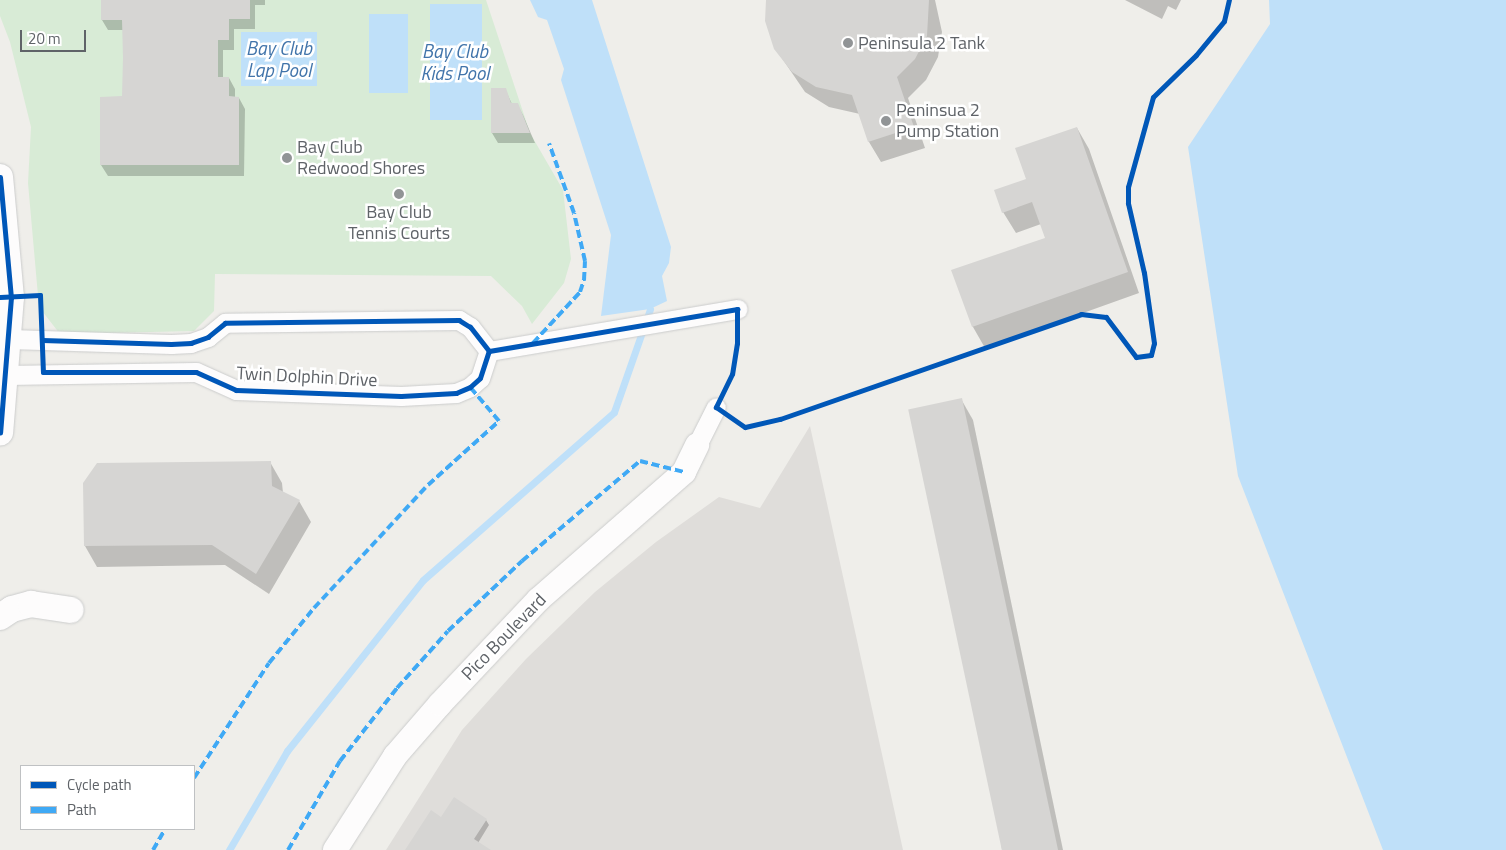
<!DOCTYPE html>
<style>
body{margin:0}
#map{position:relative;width:1506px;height:850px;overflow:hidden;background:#efeeea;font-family:"Titillium Web",sans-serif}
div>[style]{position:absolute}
.industrial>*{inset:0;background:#dfddda}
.green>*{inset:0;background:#d8ebd6}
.water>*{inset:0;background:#bfe0f9;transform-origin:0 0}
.shadow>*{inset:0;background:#0003}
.stream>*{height:7px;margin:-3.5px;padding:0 3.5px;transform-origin:3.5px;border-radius:3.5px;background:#bfe0f9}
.building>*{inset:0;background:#d6d5d3;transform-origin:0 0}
.roads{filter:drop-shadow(0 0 1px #cbcccc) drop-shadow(0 0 1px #cbcccc)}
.minor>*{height:19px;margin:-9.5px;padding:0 9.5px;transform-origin:9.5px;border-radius:9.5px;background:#fdfcfc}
.tertiary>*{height:24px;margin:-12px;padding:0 12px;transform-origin:12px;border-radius:12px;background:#fdfcfc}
.secondary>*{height:26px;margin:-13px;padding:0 13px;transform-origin:13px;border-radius:13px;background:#fdfcfc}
.quiet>*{height:4px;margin-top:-2px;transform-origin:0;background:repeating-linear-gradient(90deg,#3fa9f5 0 8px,transparent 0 12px)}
.cycleway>*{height:5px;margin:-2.5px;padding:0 2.5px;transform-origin:2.5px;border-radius:2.5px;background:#0057b8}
.dots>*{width:14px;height:14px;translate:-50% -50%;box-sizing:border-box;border:2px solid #fff;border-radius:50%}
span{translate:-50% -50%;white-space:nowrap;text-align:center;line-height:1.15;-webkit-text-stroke:5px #fff;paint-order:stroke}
.poi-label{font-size:18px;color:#5f6368}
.left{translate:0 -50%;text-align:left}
.street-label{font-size:18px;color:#5f6368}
.water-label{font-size:19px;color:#4174aa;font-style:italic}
.legend{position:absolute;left:20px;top:765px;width:175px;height:65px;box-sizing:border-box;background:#fff;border:1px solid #bfc1c3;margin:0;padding:6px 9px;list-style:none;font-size:15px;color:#5f6368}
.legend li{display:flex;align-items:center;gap:10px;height:25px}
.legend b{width:25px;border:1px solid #bfc1c3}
.scale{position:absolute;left:20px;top:30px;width:66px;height:22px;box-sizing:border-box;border:2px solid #5f6368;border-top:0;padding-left:6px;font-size:15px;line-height:18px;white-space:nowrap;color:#5f6368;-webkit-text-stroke:4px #fff;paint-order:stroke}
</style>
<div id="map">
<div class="industrial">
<i style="clip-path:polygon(810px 426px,903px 850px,386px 850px,462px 730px,526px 659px,595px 592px,656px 542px,719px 497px,760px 508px)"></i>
</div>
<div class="green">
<i style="clip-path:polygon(0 0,486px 0,530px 133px,563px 190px,571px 259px,564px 283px,532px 324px,522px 306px,491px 276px,215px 274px,214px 311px,194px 331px,60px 334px,39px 307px,28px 183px,31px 127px,10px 42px,0 16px)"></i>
</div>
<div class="water">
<i style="clip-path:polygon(530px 0,592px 0,671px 247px,669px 263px,662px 276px,667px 301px,650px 309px,601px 316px,611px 235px,561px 80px,564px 69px,547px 20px,538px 17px)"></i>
<i style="clip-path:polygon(1269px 0,1506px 0,1506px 850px,1383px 850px,1238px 476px,1188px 147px,1270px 24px)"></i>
<i style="left:430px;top:4px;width:52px;height:116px"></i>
<i style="left:369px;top:14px;width:39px;height:79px"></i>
<i style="left:241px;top:32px;width:76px;height:54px"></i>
</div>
<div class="shadow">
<i style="clip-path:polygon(102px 0,265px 0,265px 5px,255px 5px,255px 29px,234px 29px,234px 50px,223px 50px,223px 78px,229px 78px,235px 89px,235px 98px,239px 98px,245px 109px,244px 176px,108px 176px,101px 165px,123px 98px,124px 30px,108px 30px,102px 20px)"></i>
<i style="clip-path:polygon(768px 0,935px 0,942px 32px,938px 57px,926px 80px,908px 98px,925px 148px,881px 162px,869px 142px,860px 114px,829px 107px,805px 92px,775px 48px)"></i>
<i style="clip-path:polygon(1125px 0,1181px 0,1176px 10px,1168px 6px,1162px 19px)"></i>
<i style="clip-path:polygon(505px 89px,512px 104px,517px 104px,523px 115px,535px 143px,498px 143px,492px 133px)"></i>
<i style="clip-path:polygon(1077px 128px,1089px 149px,1139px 293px,985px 348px,973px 327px,953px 271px,1046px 239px,1041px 224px,1016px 233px,1003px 212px,1027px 180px)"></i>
<i style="clip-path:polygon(961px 399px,973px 420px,1063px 850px,1002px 850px)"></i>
<i style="clip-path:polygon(270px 462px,282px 483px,283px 493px,299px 501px,311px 522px,269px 594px,225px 565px,97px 567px,85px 546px)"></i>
<i style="clip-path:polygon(442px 818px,486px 820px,489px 825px,478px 843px,486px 850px,407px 850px)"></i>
</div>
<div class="stream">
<i style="left:229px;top:850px;width:115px;rotate:-59.6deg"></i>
<i style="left:287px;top:751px;width:218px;rotate:-51.5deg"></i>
<i style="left:423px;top:580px;width:254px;rotate:-41.3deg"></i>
<i style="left:614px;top:412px;width:109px;rotate:-70.7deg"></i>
</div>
<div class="building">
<i style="clip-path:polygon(101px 0,250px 0,250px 19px,229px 19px,229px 40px,218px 40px,218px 77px,229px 77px,229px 96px,239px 97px,239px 165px,100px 165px,100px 97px,122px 96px,123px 58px,122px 20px,101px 20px)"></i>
<i style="clip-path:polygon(766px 0,929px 0,927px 36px,915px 59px,897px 77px,914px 127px,868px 142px,852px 95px,816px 87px,792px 72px,774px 49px,765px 21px)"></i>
<i style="clip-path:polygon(491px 88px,506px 88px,511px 103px,518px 103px,530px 133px,491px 133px)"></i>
<i style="clip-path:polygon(1077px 127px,1128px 272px,972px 327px,951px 270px,1045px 238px,1032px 202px,1002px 213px,994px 190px,1026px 179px,1015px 148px)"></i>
<i style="left:962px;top:398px;width:462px;height:55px;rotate:78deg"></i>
<i style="clip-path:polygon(271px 461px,272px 486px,300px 500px,256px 574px,212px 545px,84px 546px,83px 483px,97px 463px)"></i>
<i style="clip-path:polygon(454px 797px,487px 819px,474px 839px,491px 850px,405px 850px,431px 810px,441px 817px)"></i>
</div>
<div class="roads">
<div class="minor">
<i style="left:489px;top:351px;width:252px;rotate:-9.6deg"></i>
<i style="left:7px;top:375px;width:189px;rotate:-0.9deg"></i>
<i style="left:196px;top:372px;width:44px;rotate:24.2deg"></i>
<i style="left:236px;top:390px;width:165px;rotate:2.1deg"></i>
<i style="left:401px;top:396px;width:55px;rotate:-3.1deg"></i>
<i style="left:456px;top:393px;width:15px;rotate:-23deg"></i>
<i style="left:470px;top:387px;width:13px;rotate:-42deg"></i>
<i style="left:480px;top:378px;width:28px;rotate:-72deg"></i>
<i style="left:489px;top:351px;width:31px;rotate:-128deg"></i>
<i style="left:470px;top:327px;width:13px;rotate:-148deg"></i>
<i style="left:459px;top:320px;width:234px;rotate:179.3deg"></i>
<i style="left:225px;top:323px;width:22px;rotate:141deg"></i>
<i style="left:208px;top:337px;width:18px;rotate:161deg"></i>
<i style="left:191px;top:343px;width:20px;rotate:177deg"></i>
<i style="left:171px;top:344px;width:162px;rotate:-178.2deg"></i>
<i style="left:697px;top:445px;width:42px;rotate:-63.4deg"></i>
</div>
<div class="tertiary">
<i style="left:335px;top:850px;width:112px;rotate:-57.4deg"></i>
<i style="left:395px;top:756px;width:69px;rotate:-49.1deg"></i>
<i style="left:440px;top:704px;width:143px;rotate:-46.7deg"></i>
<i style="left:538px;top:600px;width:194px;rotate:-41.2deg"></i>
<i style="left:684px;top:472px;width:30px;rotate:-64deg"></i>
</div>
<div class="secondary">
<i style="left:0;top:177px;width:121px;rotate:84.8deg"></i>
<i style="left:11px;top:297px;width:136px;rotate:94.6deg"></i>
<i style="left:0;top:617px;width:14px;rotate:-34deg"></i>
<i style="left:12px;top:609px;width:20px;rotate:-15deg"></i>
<i style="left:31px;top:604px;width:40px;rotate:8.5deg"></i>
</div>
</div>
<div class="quiet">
<i style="left:533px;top:343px;width:69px;rotate:-47.3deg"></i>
<i style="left:580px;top:292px;width:13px;rotate:-72deg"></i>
<i style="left:584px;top:280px;width:19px;rotate:-87deg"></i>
<i style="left:585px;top:261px;width:49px;rotate:-102.9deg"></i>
<i style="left:574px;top:213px;width:74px;rotate:-109.7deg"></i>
<i style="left:194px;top:778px;width:137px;rotate:-56.9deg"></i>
<i style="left:269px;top:663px;width:71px;rotate:-50.7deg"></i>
<i style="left:314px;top:608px;width:168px;rotate:-47.2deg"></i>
<i style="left:428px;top:485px;width:96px;rotate:-42deg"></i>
<i style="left:499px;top:421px;width:45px;rotate:-130.5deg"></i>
<i style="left:153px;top:850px;width:24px;rotate:-60deg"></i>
<i style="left:288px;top:850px;width:103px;rotate:-59.7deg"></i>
<i style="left:340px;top:761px;width:93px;rotate:-52deg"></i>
<i style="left:397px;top:688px;width:76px;rotate:-48.2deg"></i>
<i style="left:448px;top:631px;width:102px;rotate:-43.4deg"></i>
<i style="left:522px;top:561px;width:155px;rotate:-40.3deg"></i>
<i style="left:640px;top:461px;width:45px;rotate:14deg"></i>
</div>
<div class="cycleway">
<i style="left:0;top:177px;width:121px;rotate:84.8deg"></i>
<i style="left:11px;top:297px;width:136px;rotate:94.6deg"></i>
<i style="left:0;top:297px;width:40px;rotate:-2.9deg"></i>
<i style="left:40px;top:295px;width:77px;rotate:87.8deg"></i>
<i style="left:43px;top:372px;width:153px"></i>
<i style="left:196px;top:372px;width:44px;rotate:24.2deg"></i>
<i style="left:236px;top:390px;width:165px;rotate:2.1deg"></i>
<i style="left:401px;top:396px;width:55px;rotate:-3.1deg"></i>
<i style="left:456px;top:393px;width:15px;rotate:-23deg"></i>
<i style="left:470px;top:387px;width:13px;rotate:-42deg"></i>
<i style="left:480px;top:378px;width:28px;rotate:-72deg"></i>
<i style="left:489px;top:351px;width:31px;rotate:-128deg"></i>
<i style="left:470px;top:327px;width:13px;rotate:-148deg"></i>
<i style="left:459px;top:320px;width:234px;rotate:179.3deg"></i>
<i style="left:225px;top:323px;width:22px;rotate:141deg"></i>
<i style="left:208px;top:337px;width:18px;rotate:161deg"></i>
<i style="left:191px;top:343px;width:20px;rotate:177deg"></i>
<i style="left:171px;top:344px;width:129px;rotate:-178.2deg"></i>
<i style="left:489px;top:351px;width:252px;rotate:-9.6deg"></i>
<i style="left:737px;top:309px;width:34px;rotate:90deg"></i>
<i style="left:737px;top:343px;width:31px;rotate:99deg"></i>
<i style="left:732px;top:374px;width:37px;rotate:116deg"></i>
<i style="left:716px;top:407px;width:35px;rotate:35deg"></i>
<i style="left:745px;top:427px;width:36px;rotate:-13deg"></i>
<i style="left:780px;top:419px;width:319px;rotate:-19.2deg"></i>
<i style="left:1081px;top:314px;width:25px;rotate:7deg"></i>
<i style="left:1106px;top:317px;width:50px;rotate:53.1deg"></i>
<i style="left:1136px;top:357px;width:15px;rotate:-8deg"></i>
<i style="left:1151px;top:355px;width:12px;rotate:-76deg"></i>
<i style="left:1154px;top:343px;width:71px;rotate:-98.1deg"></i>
<i style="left:1144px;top:273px;width:72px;rotate:-102.9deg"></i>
<i style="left:1128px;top:203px;width:16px;rotate:-90deg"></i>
<i style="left:1128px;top:187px;width:93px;rotate:-74.5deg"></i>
<i style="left:1153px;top:97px;width:60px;rotate:-44.3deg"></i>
<i style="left:1196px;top:55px;width:44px;rotate:-50.5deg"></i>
<i style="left:1224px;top:21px;width:22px;rotate:-77deg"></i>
</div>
<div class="dots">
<i style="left:848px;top:43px;background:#919496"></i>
<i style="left:886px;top:121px;background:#919496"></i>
<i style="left:287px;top:158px;background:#919496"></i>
<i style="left:399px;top:194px;background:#919496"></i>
</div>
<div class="poi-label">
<span class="left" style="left:858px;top:43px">Peninsula 2 Tank</span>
<span class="left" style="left:896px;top:121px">Peninsua 2<br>Pump Station</span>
<span class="left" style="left:297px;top:158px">Bay Club<br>Redwood Shores</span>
<span style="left:399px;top:223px">Bay Club<br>Tennis Courts</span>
</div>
<div class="street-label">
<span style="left:307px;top:377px;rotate:3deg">Twin Dolphin Drive</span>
<span style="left:504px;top:637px;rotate:-46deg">Pico Boulevard</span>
</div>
<div class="water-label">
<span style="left:279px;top:59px">Bay Club<br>Lap Pool</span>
<span style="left:455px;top:62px">Bay Club<br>Kids Pool</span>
</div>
<ul class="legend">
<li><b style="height:6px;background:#0057b8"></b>Cycle path</li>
<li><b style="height:6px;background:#3fa9f5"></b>Path</li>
</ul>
<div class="scale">20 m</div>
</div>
